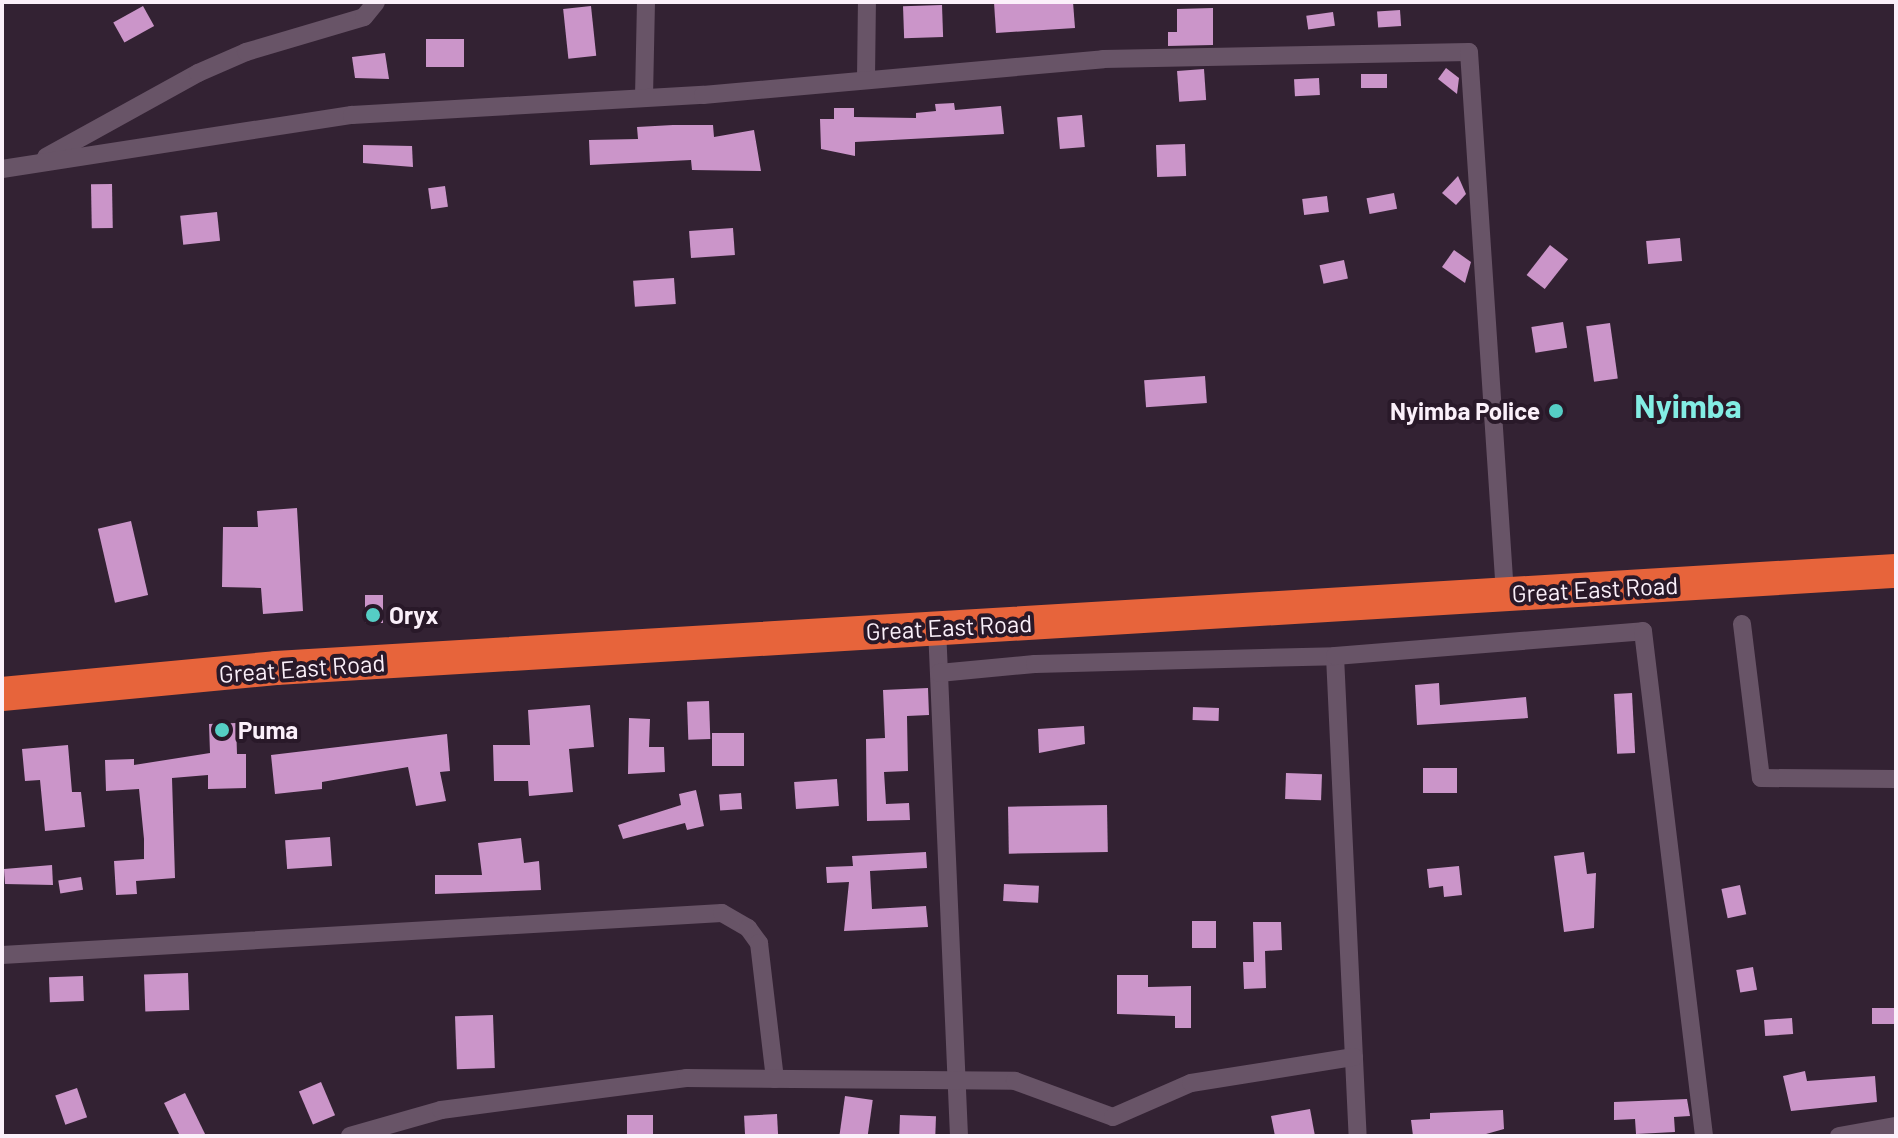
<!DOCTYPE html>
<style>
body{margin:0}
#map{position:relative;width:1898px;height:1138px;overflow:hidden;background:#323;font-family:Barlow,sans-serif}
div>[style]{position:absolute}
.building>*{inset:0;background:#cb95c9;transform-origin:0 0}
.street>*{height:18px;margin:-9px;padding:0 9px;transform-origin:9px;border-radius:9px;background:#685467}
.highway>*{height:34px;margin:-17px;padding:0 17px;transform-origin:17px;border-radius:17px;background:#e7643b}
.dots>*{width:22px;height:22px;translate:-50% -50%;box-sizing:border-box;border:4px solid #291929;border-radius:50%}
span{translate:-50% -50%;white-space:nowrap;text-align:center;line-height:1.15;-webkit-text-stroke:8px #291929;paint-order:stroke}
.poi-label{font-size:24px;color:#fbf0fa;font-weight:700}
.right{translate:-100% -50%;text-align:right}
.left{translate:0 -50%;text-align:left}
.street-label{font-size:24px;color:#fbf0fa}
.district-label{font-size:32px;color:#83ede4;font-weight:700}
.frame{position:absolute;inset:0;border:4px solid #fbf0fa;pointer-events:none}
</style>
<div id="map">
<div class="building">
<i style="clip-path:polygon(994px 2px,1073px 2px,1075px 28px,996px 33px)"></i>
<i style="left:942px;top:5px;width:32px;height:39px;rotate:88deg"></i>
<i style="left:143px;top:6px;width:23px;height:34px;rotate:61deg"></i>
<i style="left:591px;top:6px;width:50px;height:28px;rotate:84deg"></i>
<i style="clip-path:polygon(1213px 8px,1213px 45px,1168px 46px,1168px 32px,1177px 32px,1177px 9px)"></i>
<i style="left:1400px;top:10px;width:16px;height:23px;rotate:86deg"></i>
<i style="left:1333px;top:12px;width:14px;height:27px;rotate:82deg"></i>
<i style="left:464px;top:39px;width:28px;height:38px;rotate:90deg"></i>
<i style="clip-path:polygon(385px 53px,389px 79px,355px 78px,352px 57px)"></i>
<i style="clip-path:polygon(1446px 68px,1459px 78px,1457px 94px,1438px 79px)"></i>
<i style="left:1204px;top:69px;width:31px;height:27px;rotate:86deg"></i>
<i style="left:1387px;top:74px;width:14px;height:26px;rotate:90deg"></i>
<i style="left:1319px;top:78px;width:17px;height:25px;rotate:87deg"></i>
<i style="clip-path:polygon(954px 103px,955px 110px,1001px 106px,1004px 134px,855px 142px,855px 156px,821px 149px,820px 119px,834px 119px,834px 108px,854px 108px,854px 117px,916px 118px,916px 113px,936px 111px,935px 104px)"></i>
<i style="left:1082px;top:115px;width:32px;height:25px;rotate:85deg"></i>
<i style="clip-path:polygon(673px 125px,713px 125px,714px 137px,754px 130px,761px 171px,692px 170px,691px 160px,590px 165px,589px 140px,638px 139px,637px 127px)"></i>
<i style="left:1185px;top:144px;width:32px;height:29px;rotate:88deg"></i>
<i style="clip-path:polygon(363px 145px,412px 146px,413px 167px,363px 163px)"></i>
<i style="clip-path:polygon(1458px 176px,1466px 194px,1456px 205px,1442px 193px)"></i>
<i style="left:112px;top:184px;width:44px;height:21px;rotate:89deg"></i>
<i style="left:445px;top:186px;width:21px;height:17px;rotate:82deg"></i>
<i style="left:1394px;top:193px;width:16px;height:28px;rotate:79deg"></i>
<i style="left:1327px;top:196px;width:16px;height:25px;rotate:83deg"></i>
<i style="left:217px;top:212px;width:29px;height:37px;rotate:84deg"></i>
<i style="left:733px;top:228px;width:27px;height:44px;rotate:86deg"></i>
<i style="left:1680px;top:238px;width:23px;height:34px;rotate:85deg"></i>
<i style="left:1550px;top:245px;width:23px;height:38px;rotate:38deg"></i>
<i style="clip-path:polygon(1454px 250px,1471px 262px,1465px 283px,1442px 267px)"></i>
<i style="left:1344px;top:260px;width:19px;height:25px;rotate:78deg"></i>
<i style="left:674px;top:278px;width:26px;height:41px;rotate:86deg"></i>
<i style="left:1563px;top:322px;width:26px;height:32px;rotate:81deg"></i>
<i style="left:1610px;top:323px;width:56px;height:24px;rotate:82deg"></i>
<i style="left:1205px;top:376px;width:27px;height:61px;rotate:86deg"></i>
<i style="clip-path:polygon(297px 508px,303px 611px,263px 614px,261px 588px,222px 587px,223px 527px,258px 527px,257px 511px)"></i>
<i style="left:131px;top:521px;width:76px;height:34px;rotate:77deg"></i>
<i style="left:365px;top:595px;width:18px;height:28px"></i>
<i style="clip-path:polygon(1439px 683px,1440px 705px,1526px 697px,1528px 718px,1417px 725px,1415px 685px)"></i>
<i style="clip-path:polygon(928px 688px,929px 715px,907px 716px,908px 771px,884px 772px,886px 804px,909px 803px,910px 820px,867px 821px,866px 739px,885px 738px,883px 690px)"></i>
<i style="left:1632px;top:693px;width:60px;height:18px;rotate:87deg"></i>
<i style="left:709px;top:701px;width:38px;height:22px;rotate:88deg"></i>
<i style="clip-path:polygon(590px 705px,594px 747px,569px 749px,573px 792px,529px 796px,528px 781px,494px 781px,493px 745px,530px 745px,528px 710px)"></i>
<i style="left:1193px;top:707px;width:26px;height:13px;rotate:2deg"></i>
<i style="clip-path:polygon(629px 718px,650px 719px,649px 747px,664px 747px,665px 772px,628px 774px)"></i>
<i style="clip-path:polygon(236px 723px,237px 754px,246px 754px,246px 788px,208px 789px,208px 775px,172px 778px,175px 878px,136px 881px,137px 894px,116px 895px,114px 861px,144px 859px,144px 839px,139px 789px,106px 791px,105px 760px,134px 759px,134px 765px,210px 753px,209px 724px)"></i>
<i style="clip-path:polygon(1084px 726px,1085px 744px,1039px 753px,1038px 729px)"></i>
<i style="left:712px;top:733px;width:32px;height:33px"></i>
<i style="clip-path:polygon(447px 734px,450px 771px,440px 772px,446px 801px,416px 806px,408px 767px,322px 782px,322px 789px,275px 794px,271px 755px)"></i>
<i style="clip-path:polygon(68px 745px,72px 792px,81px 792px,85px 827px,45px 831px,40px 780px,25px 781px,22px 749px)"></i>
<i style="left:1423px;top:768px;width:34px;height:25px"></i>
<i style="left:1286px;top:773px;width:36px;height:26px;rotate:2deg"></i>
<i style="left:837px;top:779px;width:27px;height:43px;rotate:86deg"></i>
<i style="clip-path:polygon(696px 790px,704px 826px,687px 830px,685px 823px,623px 839px,618px 825px,681px 805px,679px 794px)"></i>
<i style="left:741px;top:793px;width:16px;height:22px;rotate:86deg"></i>
<i style="left:1107px;top:805px;width:47px;height:99px;rotate:89deg"></i>
<i style="left:330px;top:837px;width:29px;height:45px;rotate:86deg"></i>
<i style="clip-path:polygon(521px 838px,524px 863px,539px 861px,541px 890px,435px 894px,435px 875px,482px 875px,478px 843px)"></i>
<i style="clip-path:polygon(926px 852px,927px 868px,870px 871px,872px 909px,926px 906px,928px 927px,844px 931px,849px 882px,827px 883px,826px 867px,853px 866px,852px 856px)"></i>
<i style="clip-path:polygon(1584px 852px,1587px 874px,1596px 873px,1594px 928px,1564px 932px,1554px 856px)"></i>
<i style="clip-path:polygon(52px 865px,53px 885px,5px 884px,4px 869px)"></i>
<i style="clip-path:polygon(1459px 866px,1462px 895px,1444px 897px,1443px 886px,1429px 888px,1427px 869px)"></i>
<i style="left:81px;top:877px;width:13px;height:23px;rotate:81deg"></i>
<i style="left:1004px;top:884px;width:35px;height:17px;rotate:3deg"></i>
<i style="left:1740px;top:885px;width:30px;height:19px;rotate:78deg"></i>
<i style="left:1192px;top:921px;width:24px;height:27px"></i>
<i style="clip-path:polygon(1253px 922px,1281px 922px,1282px 950px,1265px 951px,1266px 988px,1244px 989px,1243px 962px,1254px 962px)"></i>
<i style="left:1753px;top:967px;width:23px;height:17px;rotate:80deg"></i>
<i style="left:188px;top:973px;width:37px;height:44px;rotate:88deg"></i>
<i style="clip-path:polygon(1117px 975px,1148px 975px,1148px 987px,1191px 986px,1191px 1028px,1175px 1028px,1175px 1016px,1117px 1014px)"></i>
<i style="left:83px;top:976px;width:25px;height:34px;rotate:88deg"></i>
<i style="left:1872px;top:1008px;width:24px;height:16px"></i>
<i style="left:493px;top:1015px;width:53px;height:38px;rotate:88deg"></i>
<i style="left:1792px;top:1018px;width:16px;height:28px;rotate:86deg"></i>
<i style="clip-path:polygon(1805px 1071px,1807px 1081px,1875px 1076px,1877px 1102px,1791px 1111px,1783px 1076px)"></i>
<i style="left:321px;top:1082px;width:36px;height:24px;rotate:67deg"></i>
<i style="left:77px;top:1088px;width:31px;height:23px;rotate:71deg"></i>
<i style="clip-path:polygon(185px 1093px,206px 1136px,180px 1136px,164px 1103px)"></i>
<i style="left:845px;top:1096px;width:28px;height:40px;rotate:8deg"></i>
<i style="clip-path:polygon(1687px 1099px,1690px 1116px,1674px 1117px,1675px 1132px,1636px 1134px,1635px 1119px,1614px 1120px,1614px 1102px)"></i>
<i style="clip-path:polygon(1310px 1109px,1315px 1136px,1275px 1136px,1271px 1116px)"></i>
<i style="clip-path:polygon(1503px 1110px,1504px 1129px,1479px 1136px,1413px 1136px,1411px 1120px,1430px 1119px,1430px 1113px)"></i>
<i style="left:777px;top:1114px;width:22px;height:33px;rotate:87deg"></i>
<i style="left:627px;top:1115px;width:26px;height:21px"></i>
<i style="left:900px;top:1115px;width:36px;height:21px;rotate:2deg"></i>
</div>
<div class="street">
<i style="left:866px;top:79px;width:77px;rotate:-89.3deg"></i>
<i style="left:644px;top:97px;width:95px;rotate:-88.8deg"></i>
<i style="left:46px;top:157px;width:174px;rotate:-28.9deg"></i>
<i style="left:198px;top:73px;width:52px;rotate:-23.6deg"></i>
<i style="left:246px;top:52px;width:123px;rotate:-16.5deg"></i>
<i style="left:364px;top:17px;width:19px;rotate:-51deg"></i>
<i style="left:2px;top:169px;width:354px;rotate:-8.8deg"></i>
<i style="left:352px;top:115px;width:352px;rotate:-3.3deg"></i>
<i style="left:703px;top:95px;width:402px;rotate:-5.1deg"></i>
<i style="left:1103px;top:59px;width:366px;rotate:-1.1deg"></i>
<i style="left:1469px;top:52px;width:543px;rotate:86.2deg"></i>
<i style="left:1742px;top:624px;width:155px;rotate:83deg"></i>
<i style="left:1761px;top:778px;width:135px;rotate:0.4deg"></i>
<i style="left:937px;top:628px;width:508px;rotate:87.52deg"></i>
<i style="left:1335px;top:656px;width:481px;rotate:87.3deg"></i>
<i style="left:939px;top:673px;width:96px;rotate:-5.4deg"></i>
<i style="left:1035px;top:664px;width:300px;rotate:-1.5deg"></i>
<i style="left:1335px;top:656px;width:309px;rotate:-4.6deg"></i>
<i style="left:1643px;top:631px;width:509px;rotate:83.11deg"></i>
<i style="left:2px;top:955px;width:721px;rotate:-3.34deg"></i>
<i style="left:722px;top:913px;width:30px;rotate:30deg"></i>
<i style="left:748px;top:928px;width:19px;rotate:54deg"></i>
<i style="left:759px;top:943px;width:137px;rotate:83.3deg"></i>
<i style="left:350px;top:1136px;width:95px;rotate:-15.9deg"></i>
<i style="left:441px;top:1110px;width:247px;rotate:-7.4deg"></i>
<i style="left:686px;top:1078px;width:329px;rotate:0.5deg"></i>
<i style="left:1015px;top:1081px;width:104px;rotate:20.2deg"></i>
<i style="left:1113px;top:1117px;width:85px;rotate:-23.6deg"></i>
<i style="left:1191px;top:1083px;width:165px;rotate:-9.1deg"></i>
<i style="left:1839px;top:1136px;width:58px;rotate:-10deg"></i>
</div>
<div class="highway">
<i style="left:2px;top:694px;width:275px;rotate:-5.4deg"></i>
<i style="left:276px;top:668px;width:1623px;rotate:-3.43deg"></i>
</div>
<div class="dots">
<i style="left:1556px;top:411px;background:#55cec5"></i>
<i style="left:373px;top:615px;background:#55cec5"></i>
<i style="left:222px;top:730px;background:#55cec5"></i>
</div>
<div class="poi-label">
<span class="right" style="left:1540px;top:411px">Nyimba Police</span>
<span class="left" style="left:389px;top:615px">Oryx</span>
<span class="left" style="left:238px;top:730px">Puma</span>
</div>
<div class="street-label">
<span style="left:1595px;top:589px;rotate:-3deg">Great East Road</span>
<span style="left:949px;top:627px;rotate:-3deg">Great East Road</span>
<span style="left:302px;top:668px;rotate:-4deg">Great East Road</span>
</div>
<div class="district-label">
<span style="left:1688px;top:405px">Nyimba</span>
</div>
<div class="frame"></div>
</div>
